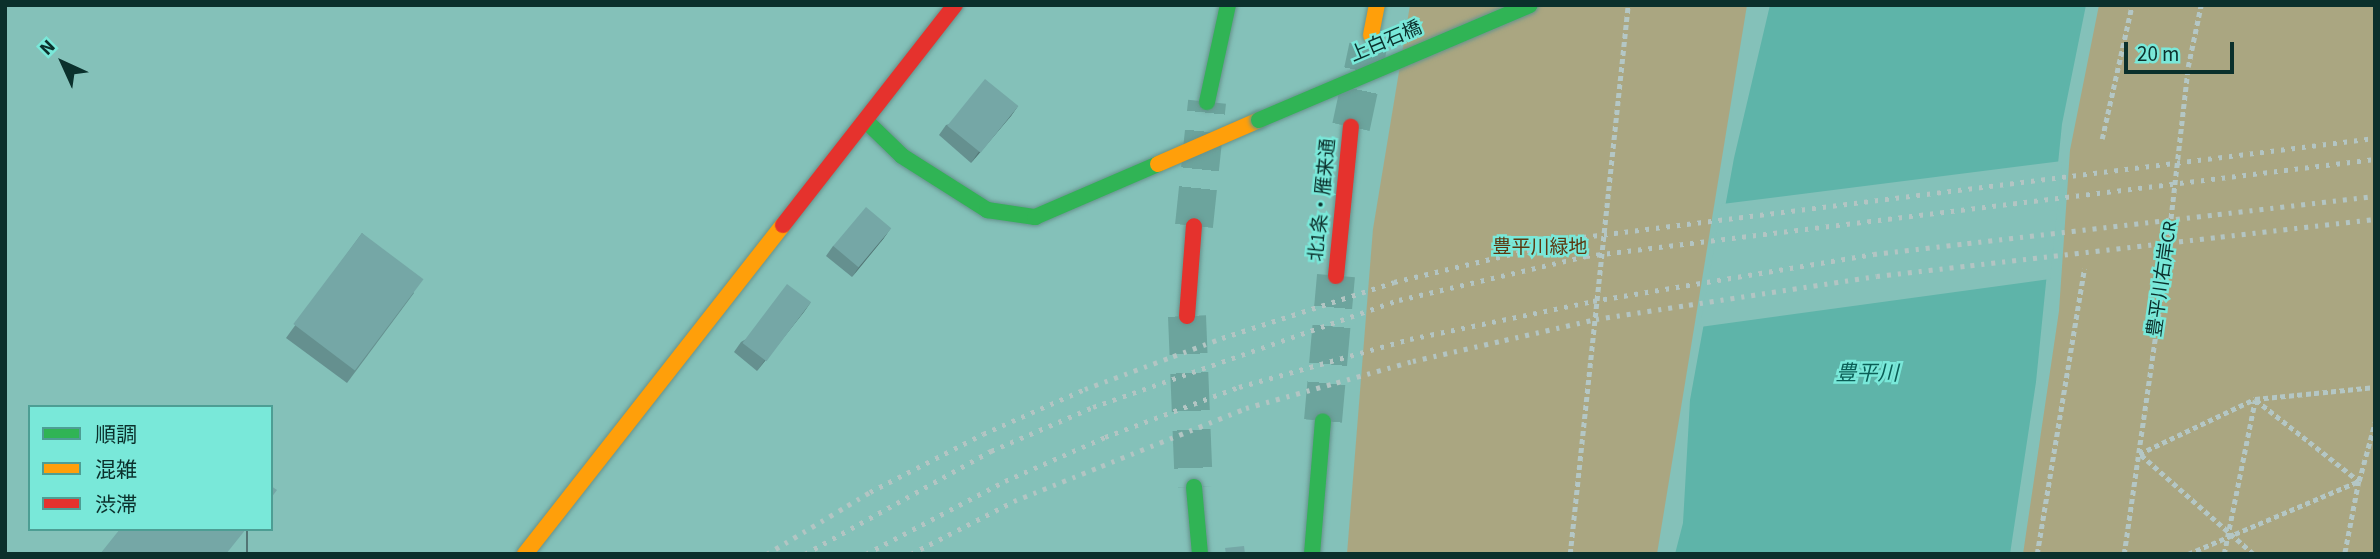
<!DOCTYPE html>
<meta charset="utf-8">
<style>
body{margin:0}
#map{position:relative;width:2380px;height:559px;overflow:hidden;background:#84c1b9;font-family:"Source Sans 3","Noto Sans JP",sans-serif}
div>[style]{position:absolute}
.green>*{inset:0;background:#aaa681}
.water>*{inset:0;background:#5eb4a9}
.pier>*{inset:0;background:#84c1b9}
.highway-tunnel>*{height:38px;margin-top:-19px;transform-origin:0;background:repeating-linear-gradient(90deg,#6ca49d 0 38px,transparent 0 57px)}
.path>*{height:4.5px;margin-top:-2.25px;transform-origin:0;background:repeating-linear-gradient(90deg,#b4c7c5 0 5px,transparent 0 8.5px)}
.roads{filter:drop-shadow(0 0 2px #65928c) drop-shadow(0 0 2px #65928c)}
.fast>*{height:16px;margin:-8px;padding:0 8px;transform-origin:8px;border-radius:8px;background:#30b455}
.slow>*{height:16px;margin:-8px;padding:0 8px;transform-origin:8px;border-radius:8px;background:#ff9f0a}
.jam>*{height:16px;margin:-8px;padding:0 8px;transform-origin:8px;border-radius:8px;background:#e5322d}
.rail>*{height:5px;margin-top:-2.5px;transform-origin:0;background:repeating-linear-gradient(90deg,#b3c5c3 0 3.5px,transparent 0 10.5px)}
.bridges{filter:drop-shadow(0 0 2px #65928c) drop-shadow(0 0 2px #65928c)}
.fast-bridge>*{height:16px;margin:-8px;padding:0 8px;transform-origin:8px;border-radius:8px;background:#30b455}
.wall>*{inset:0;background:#65908f}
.shaded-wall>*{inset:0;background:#527574;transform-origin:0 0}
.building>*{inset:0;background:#75a7a6;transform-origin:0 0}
span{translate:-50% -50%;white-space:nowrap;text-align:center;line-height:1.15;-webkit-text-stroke:5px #79e8d9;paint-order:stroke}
.street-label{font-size:19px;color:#0b302c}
.park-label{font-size:19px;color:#5c3810}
.water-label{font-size:21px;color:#0a5e56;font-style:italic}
.frame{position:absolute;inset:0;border:7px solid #0b302c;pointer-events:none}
.legend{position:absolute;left:28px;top:405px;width:245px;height:126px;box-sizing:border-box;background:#79e8d9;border:2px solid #4d9e94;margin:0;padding:9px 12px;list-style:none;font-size:21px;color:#0b302c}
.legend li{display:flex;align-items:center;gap:14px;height:35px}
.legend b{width:35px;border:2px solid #4d9e94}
.north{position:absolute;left:28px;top:28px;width:70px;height:70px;-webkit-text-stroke:5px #79e8d9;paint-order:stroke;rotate:315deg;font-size:19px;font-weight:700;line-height:28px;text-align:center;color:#0b302c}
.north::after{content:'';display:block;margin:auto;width:24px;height:32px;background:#0b302c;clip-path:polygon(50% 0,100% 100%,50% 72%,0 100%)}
.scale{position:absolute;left:2124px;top:42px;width:110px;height:32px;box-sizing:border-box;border:4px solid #0b302c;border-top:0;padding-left:9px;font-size:21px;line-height:24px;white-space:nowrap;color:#0b302c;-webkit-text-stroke:5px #79e8d9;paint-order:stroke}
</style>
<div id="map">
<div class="green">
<i style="clip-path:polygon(1410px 5px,1747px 5px,1657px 554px,1347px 554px,1373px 229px)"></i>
<i style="clip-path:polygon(2099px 5px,2375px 5px,2375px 554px,2023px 554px,2059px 311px,2070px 150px)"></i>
</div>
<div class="water">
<i style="clip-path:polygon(1770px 5px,2086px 5px,2062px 124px,2036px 382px,2010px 554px,1675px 554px,1683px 523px,1690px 400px,1734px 158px)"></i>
</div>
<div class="pier">
<i style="clip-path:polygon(2062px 161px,2050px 279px,1700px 327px,1722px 204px)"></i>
</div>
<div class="highway-tunnel">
<i style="left:1351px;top:127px;width:82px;rotate:-78deg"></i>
<i style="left:1194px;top:226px;width:125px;rotate:-84deg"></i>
<i style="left:1187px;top:316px;width:171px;rotate:87.7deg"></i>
<i style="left:1323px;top:421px;width:146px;rotate:-84.9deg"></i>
</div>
<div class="path">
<i style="left:2102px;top:139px;width:137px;rotate:-77.4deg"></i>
<i style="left:2256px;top:400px;width:131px;rotate:38.2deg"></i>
<i style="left:2359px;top:481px;width:61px;rotate:-74.8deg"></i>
<i style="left:1570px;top:554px;width:552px;rotate:-83.97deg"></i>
<i style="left:2037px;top:554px;width:289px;rotate:-80.6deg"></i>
<i style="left:2124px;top:554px;width:288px;rotate:-81.8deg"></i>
<i style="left:2165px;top:269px;width:203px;rotate:-83.5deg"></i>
<i style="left:2188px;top:67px;width:63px;rotate:-78.2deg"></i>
<i style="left:2188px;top:554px;width:186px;rotate:-23.1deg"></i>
<i style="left:2359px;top:481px;width:74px;rotate:100.9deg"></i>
<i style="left:2224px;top:554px;width:157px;rotate:-78.6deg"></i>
<i style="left:2253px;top:554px;width:152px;rotate:-138.7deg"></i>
<i style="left:2139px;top:454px;width:128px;rotate:-25.4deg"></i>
<i style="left:2255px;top:399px;width:121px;rotate:-5.7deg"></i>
</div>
<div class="roads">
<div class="fast">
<i style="left:1207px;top:102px;width:99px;rotate:-77.8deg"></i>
<i style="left:866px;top:121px;width:50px;rotate:44.2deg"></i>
<i style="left:902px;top:156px;width:101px;rotate:32.4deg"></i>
<i style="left:987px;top:210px;width:49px;rotate:8.3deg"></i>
<i style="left:1035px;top:217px;width:134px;rotate:-23.3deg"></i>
<i style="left:1194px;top:487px;width:67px;rotate:84.9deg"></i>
<i style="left:1312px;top:554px;width:133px;rotate:-85.3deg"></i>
</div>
<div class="slow">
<i style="left:1371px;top:35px;width:31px;rotate:-79deg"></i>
<i style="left:1158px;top:164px;width:110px;rotate:-23.5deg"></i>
<i style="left:525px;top:554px;width:418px;rotate:-51.9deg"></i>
</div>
<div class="jam">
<i style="left:783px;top:225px;width:279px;rotate:-52deg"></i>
<i style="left:1336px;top:276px;width:150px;rotate:-84.3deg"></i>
<i style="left:1187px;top:316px;width:90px;rotate:-85.6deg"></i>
</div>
</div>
<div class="rail">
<i style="left:767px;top:554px;width:120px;rotate:-31deg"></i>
<i style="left:870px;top:492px;width:127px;rotate:-27.2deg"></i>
<i style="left:983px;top:434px;width:111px;rotate:-23.8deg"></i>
<i style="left:1085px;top:389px;width:146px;rotate:-20.4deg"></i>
<i style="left:1222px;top:338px;width:181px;rotate:-18deg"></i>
<i style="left:1394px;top:282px;width:194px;rotate:-13.4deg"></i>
<i style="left:1583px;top:237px;width:798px;rotate:-7.13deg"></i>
<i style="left:805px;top:554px;width:213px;rotate:-29deg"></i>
<i style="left:991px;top:451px;width:111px;rotate:-23.3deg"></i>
<i style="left:1093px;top:407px;width:324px;rotate:-19.3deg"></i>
<i style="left:1399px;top:300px;width:192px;rotate:-13.2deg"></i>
<i style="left:1586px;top:256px;width:795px;rotate:-7.01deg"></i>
<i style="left:866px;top:554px;width:157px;rotate:-27.7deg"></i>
<i style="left:1005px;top:481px;width:109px;rotate:-23.7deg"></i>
<i style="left:1105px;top:437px;width:143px;rotate:-20.5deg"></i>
<i style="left:1239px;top:387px;width:178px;rotate:-15.7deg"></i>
<i style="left:1410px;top:339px;width:187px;rotate:-11.7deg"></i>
<i style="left:1593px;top:301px;width:285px;rotate:-9.5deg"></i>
<i style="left:1874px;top:254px;width:504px;rotate:-6.6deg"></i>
<i style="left:911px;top:554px;width:116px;rotate:-27.2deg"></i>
<i style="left:1014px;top:501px;width:250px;rotate:-21.8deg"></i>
<i style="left:1246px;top:408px;width:173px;rotate:-15.7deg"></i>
<i style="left:1413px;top:361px;width:188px;rotate:-12.9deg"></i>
<i style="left:1596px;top:319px;width:284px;rotate:-8.7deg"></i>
<i style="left:1877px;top:276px;width:501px;rotate:-6.53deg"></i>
</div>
<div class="bridges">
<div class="fast-bridge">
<i style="left:1259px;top:120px;width:294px;rotate:-23deg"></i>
</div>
</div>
<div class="wall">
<i style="clip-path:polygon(1018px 106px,1011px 116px,971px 163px,939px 135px,946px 125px)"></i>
<i style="clip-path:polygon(362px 233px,414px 293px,347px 383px,286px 338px)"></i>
<i style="clip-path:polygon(884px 238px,852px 277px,826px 256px,833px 246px)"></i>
<i style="clip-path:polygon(811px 302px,757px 371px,734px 352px,741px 342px)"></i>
</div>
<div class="shaded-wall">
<i style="clip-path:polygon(1018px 106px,1011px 116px,971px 163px,978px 153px)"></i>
<i style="clip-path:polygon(891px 228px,884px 238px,852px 277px,859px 267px)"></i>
<i style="clip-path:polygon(811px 302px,804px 312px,757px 371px,765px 360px)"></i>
<i style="left:246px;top:529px;width:2px;height:32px"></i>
</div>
<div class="building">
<i style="left:985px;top:79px;width:43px;height:60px;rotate:39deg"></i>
<i style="left:866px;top:207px;width:33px;height:51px;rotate:40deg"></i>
<i style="left:362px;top:233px;width:77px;height:114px;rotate:37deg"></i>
<i style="left:787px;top:284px;width:30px;height:74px;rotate:37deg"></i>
<i style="clip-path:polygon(271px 486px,277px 490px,271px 498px)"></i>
<i style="clip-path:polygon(120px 529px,246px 529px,226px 554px,100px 554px)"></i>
<i style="clip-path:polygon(1244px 546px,1245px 554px,1226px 554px,1225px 548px)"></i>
</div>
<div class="street-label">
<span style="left:1386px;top:42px;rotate:-23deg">上白石橋</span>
<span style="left:1323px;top:200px;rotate:-84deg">北1条・雁来通</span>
<span style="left:2163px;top:279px;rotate:-82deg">豊平川右岸CR</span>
</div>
<div class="park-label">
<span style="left:1540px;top:248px">豊平川緑地</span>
</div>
<div class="water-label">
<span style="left:1867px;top:373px">豊平川</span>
</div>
<div class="frame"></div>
<ul class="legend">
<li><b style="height:9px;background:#30b455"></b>順調</li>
<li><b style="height:9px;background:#ff9f0a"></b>混雑</li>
<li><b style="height:9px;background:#e5322d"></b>渋滞</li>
</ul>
<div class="north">N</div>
<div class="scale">20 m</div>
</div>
